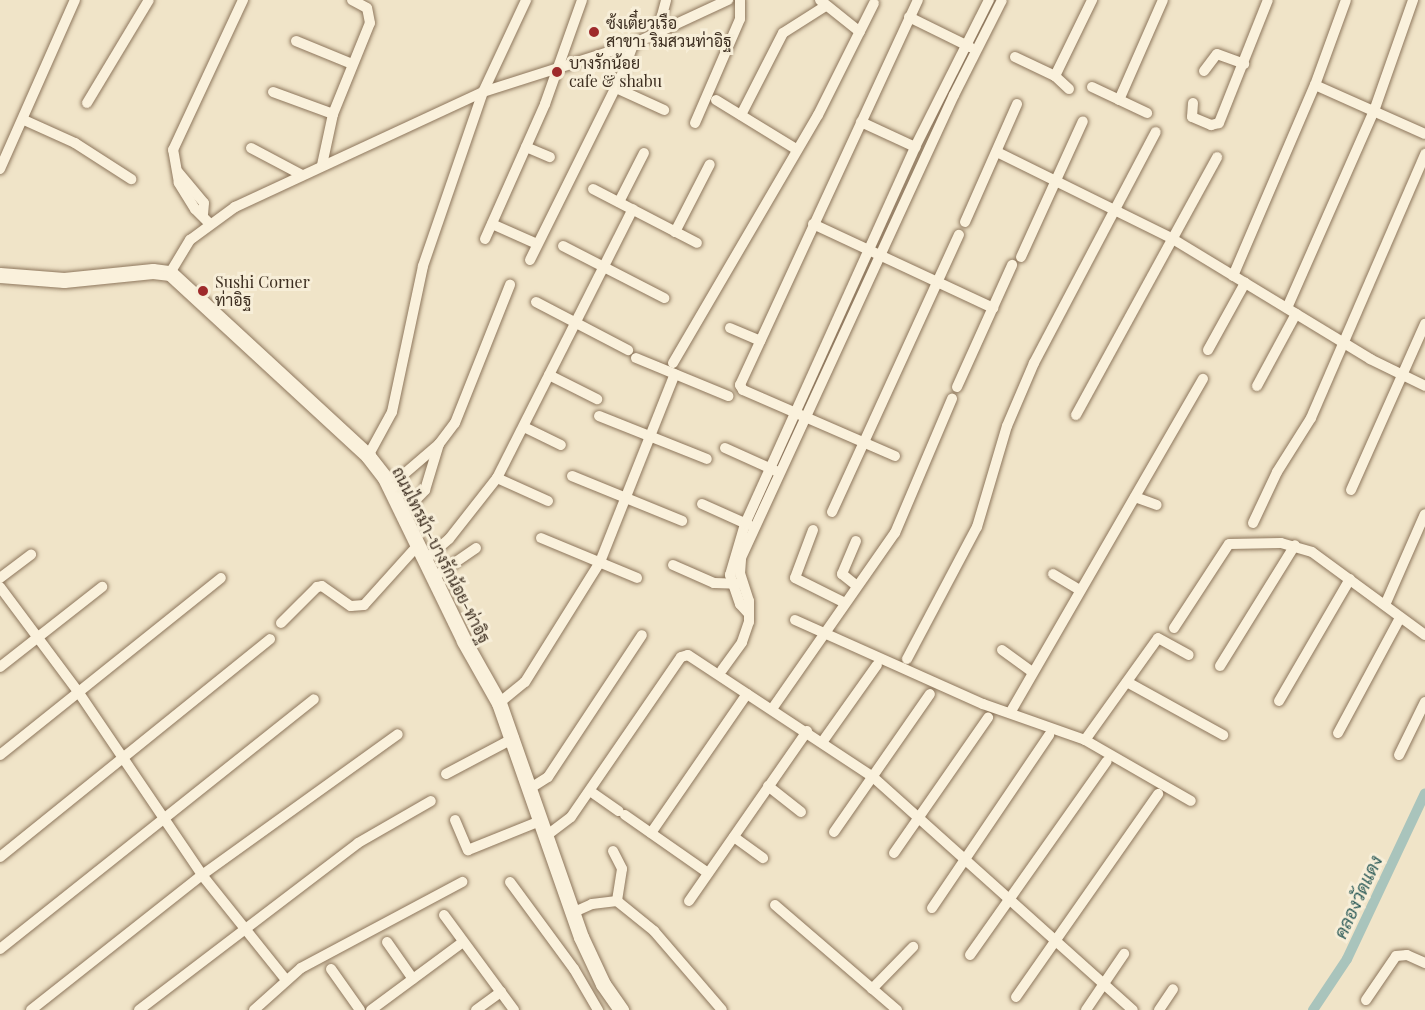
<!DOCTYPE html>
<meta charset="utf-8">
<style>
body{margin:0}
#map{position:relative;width:1425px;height:1010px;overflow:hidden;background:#f0e4c8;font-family:"Playfair Display",Sarabun,serif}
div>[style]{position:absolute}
.canal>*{height:10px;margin:-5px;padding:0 5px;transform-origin:5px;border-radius:5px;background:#a9c4bc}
.roads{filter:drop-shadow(0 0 2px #8d765c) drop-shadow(0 0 2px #8d765c)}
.street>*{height:10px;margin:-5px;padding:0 5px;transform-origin:5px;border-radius:5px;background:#faf1dc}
.secondary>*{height:15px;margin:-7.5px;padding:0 7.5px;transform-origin:7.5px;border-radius:7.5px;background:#faf1dc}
.dots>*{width:16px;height:16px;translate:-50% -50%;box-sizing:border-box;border:3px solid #f7eed8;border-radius:50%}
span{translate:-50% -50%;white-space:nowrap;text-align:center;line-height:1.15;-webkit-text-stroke:6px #f7eed8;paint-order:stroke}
.poi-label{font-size:16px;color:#3d2e20}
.left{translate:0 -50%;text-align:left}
.street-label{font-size:16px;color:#3d2e20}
.water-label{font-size:18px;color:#2f5d5a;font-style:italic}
</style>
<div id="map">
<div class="canal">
<i style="left:1313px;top:1010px;width:61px;rotate:-56.3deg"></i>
<i style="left:1347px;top:959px;width:183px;rotate:-64.8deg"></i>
</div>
<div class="roads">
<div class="street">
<i style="left:820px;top:0;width:51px;rotate:38.7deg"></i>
<i style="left:909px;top:17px;width:68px;rotate:26.2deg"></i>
<i style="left:657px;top:34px;width:35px;rotate:-75deg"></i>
<i style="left:296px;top:41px;width:61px;rotate:22.3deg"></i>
<i style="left:1015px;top:57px;width:44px;rotate:25.4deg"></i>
<i style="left:1204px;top:71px;width:21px;rotate:-53deg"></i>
<i style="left:1217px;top:54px;width:29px;rotate:20deg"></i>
<i style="left:1315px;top:85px;width:120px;rotate:24deg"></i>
<i style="left:1092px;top:87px;width:61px;rotate:25.3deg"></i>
<i style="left:616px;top:88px;width:53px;rotate:24.6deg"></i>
<i style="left:1069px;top:89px;width:19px;rotate:-137deg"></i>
<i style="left:1055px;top:76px;width:85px;rotate:-64deg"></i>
<i style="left:273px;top:92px;width:64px;rotate:20.1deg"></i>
<i style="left:716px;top:100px;width:94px;rotate:31.5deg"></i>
<i style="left:1119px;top:100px;width:109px;rotate:-66.3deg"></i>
<i style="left:87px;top:103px;width:120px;rotate:-59deg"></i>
<i style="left:1193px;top:103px;width:14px;rotate:94deg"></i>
<i style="left:1192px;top:117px;width:21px;rotate:23deg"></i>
<i style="left:1211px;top:125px;width:8px;rotate:-14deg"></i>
<i style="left:1219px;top:123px;width:132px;rotate:-68.3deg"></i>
<i style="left:741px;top:115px;width:92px;rotate:-62.9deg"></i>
<i style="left:783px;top:33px;width:49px;rotate:-32.4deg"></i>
<i style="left:24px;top:120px;width:56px;rotate:24.3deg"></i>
<i style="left:75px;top:143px;width:67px;rotate:32.7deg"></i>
<i style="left:861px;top:122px;width:60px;rotate:24.8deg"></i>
<i style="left:695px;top:123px;width:113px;rotate:-66.6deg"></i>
<i style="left:740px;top:19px;width:19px;rotate:-90deg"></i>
<i style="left:526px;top:147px;width:26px;rotate:23deg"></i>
<i style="left:251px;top:148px;width:58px;rotate:27.9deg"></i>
<i style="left:997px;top:152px;width:196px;rotate:26.3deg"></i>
<i style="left:1173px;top:239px;width:231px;rotate:31.3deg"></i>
<i style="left:1370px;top:359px;width:61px;rotate:26.1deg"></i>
<i style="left:322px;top:165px;width:52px;rotate:-77.8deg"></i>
<i style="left:333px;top:114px;width:98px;rotate:-67.9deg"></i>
<i style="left:370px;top:23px;width:15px;rotate:-101deg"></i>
<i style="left:367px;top:8px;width:17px;rotate:-152deg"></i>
<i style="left:0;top:169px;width:185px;rotate:-66.1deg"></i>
<i style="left:178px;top:172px;width:40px;rotate:50deg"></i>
<i style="left:204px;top:203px;width:11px;rotate:95deg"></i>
<i style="left:593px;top:189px;width:117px;rotate:27.4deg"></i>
<i style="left:619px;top:202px;width:55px;rotate:-63deg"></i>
<i style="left:965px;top:222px;width:129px;rotate:-66.2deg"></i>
<i style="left:210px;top:224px;width:21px;rotate:-135deg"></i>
<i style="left:195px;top:209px;width:31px;rotate:-122deg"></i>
<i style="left:179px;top:183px;width:34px;rotate:-100deg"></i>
<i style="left:173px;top:150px;width:166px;rotate:-65deg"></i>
<i style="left:492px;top:224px;width:49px;rotate:24deg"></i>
<i style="left:813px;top:224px;width:199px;rotate:25deg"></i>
<i style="left:675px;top:232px;width:76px;rotate:-62.8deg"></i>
<i style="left:485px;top:239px;width:148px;rotate:-66deg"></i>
<i style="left:545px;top:104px;width:110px;rotate:-70.4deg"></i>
<i style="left:563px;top:246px;width:114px;rotate:27.2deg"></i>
<i style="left:1021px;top:257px;width:149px;rotate:-65.5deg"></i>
<i style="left:530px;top:260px;width:207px;rotate:-63.6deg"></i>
<i style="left:622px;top:75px;width:33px;rotate:-70deg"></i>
<i style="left:170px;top:273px;width:39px;rotate:-59deg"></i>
<i style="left:190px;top:240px;width:56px;rotate:-36.3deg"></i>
<i style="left:235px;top:207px;width:273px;rotate:-24.9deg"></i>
<i style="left:483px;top:92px;width:157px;rotate:-17.7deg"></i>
<i style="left:633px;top:44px;width:105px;rotate:-24.9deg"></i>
<i style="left:1233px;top:276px;width:208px;rotate:-66.8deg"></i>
<i style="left:1315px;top:85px;width:90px;rotate:-70deg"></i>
<i style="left:536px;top:302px;width:104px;rotate:27.6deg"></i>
<i style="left:1287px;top:308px;width:215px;rotate:-66.2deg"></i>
<i style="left:1374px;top:111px;width:118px;rotate:-70.6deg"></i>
<i style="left:730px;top:328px;width:33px;rotate:23deg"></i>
<i style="left:1208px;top:350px;width:77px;rotate:-61.1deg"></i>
<i style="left:636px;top:358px;width:100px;rotate:22.4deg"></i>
<i style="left:673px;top:363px;width:287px;rotate:-59.7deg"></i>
<i style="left:818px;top:115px;width:125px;rotate:-63.4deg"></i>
<i style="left:549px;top:375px;width:54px;rotate:26.6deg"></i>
<i style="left:1257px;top:386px;width:82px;rotate:-61.6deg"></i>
<i style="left:957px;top:387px;width:134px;rotate:-65.7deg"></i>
<i style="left:1076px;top:415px;width:294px;rotate:-61.3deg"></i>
<i style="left:599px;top:416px;width:116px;rotate:21.7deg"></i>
<i style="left:524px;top:427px;width:41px;rotate:25.9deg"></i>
<i style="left:725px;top:448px;width:56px;rotate:24.3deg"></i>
<i style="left:368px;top:456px;width:50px;rotate:-61.4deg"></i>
<i style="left:392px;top:412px;width:149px;rotate:-78deg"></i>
<i style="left:423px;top:266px;width:184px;rotate:-71deg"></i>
<i style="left:483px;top:92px;width:102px;rotate:-64.9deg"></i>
<i style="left:895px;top:456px;width:166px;rotate:-156.5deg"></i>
<i style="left:743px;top:390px;width:6px;rotate:-121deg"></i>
<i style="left:740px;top:385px;width:424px;rotate:-65.2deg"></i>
<i style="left:572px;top:476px;width:119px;rotate:22.2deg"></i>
<i style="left:497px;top:478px;width:56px;rotate:24.3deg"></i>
<i style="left:389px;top:487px;width:66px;rotate:-40.7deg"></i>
<i style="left:439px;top:444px;width:26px;rotate:-53deg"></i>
<i style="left:455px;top:423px;width:149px;rotate:-68.3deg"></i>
<i style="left:1351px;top:490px;width:182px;rotate:-66deg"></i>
<i style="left:1135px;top:497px;width:23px;rotate:20deg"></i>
<i style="left:702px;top:504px;width:51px;rotate:24.1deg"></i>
<i style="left:832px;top:512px;width:305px;rotate:-65.4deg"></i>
<i style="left:403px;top:513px;width:32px;rotate:-46deg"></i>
<i style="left:425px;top:490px;width:48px;rotate:-73.1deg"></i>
<i style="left:1253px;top:523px;width:56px;rotate:-64.8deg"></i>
<i style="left:1277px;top:472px;width:64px;rotate:-57.8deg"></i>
<i style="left:1311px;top:418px;width:288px;rotate:-66.6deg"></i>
<i style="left:813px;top:530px;width:51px;rotate:110.6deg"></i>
<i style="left:795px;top:578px;width:56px;rotate:26.6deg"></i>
<i style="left:541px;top:538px;width:104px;rotate:22.6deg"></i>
<i style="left:856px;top:541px;width:36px;rotate:113deg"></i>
<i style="left:842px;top:574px;width:19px;rotate:39deg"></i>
<i style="left:427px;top:558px;width:29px;rotate:-41deg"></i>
<i style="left:449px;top:539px;width:78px;rotate:-51.8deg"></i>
<i style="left:497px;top:478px;width:301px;rotate:-63.2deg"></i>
<i style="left:673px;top:565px;width:45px;rotate:23.7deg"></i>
<i style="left:714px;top:583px;width:23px;rotate:2deg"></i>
<i style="left:1053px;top:574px;width:31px;rotate:31deg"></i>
<i style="left:434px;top:577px;width:51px;rotate:-34.6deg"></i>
<i style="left:0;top:578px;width:39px;rotate:-37deg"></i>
<i style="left:0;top:587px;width:132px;rotate:53.3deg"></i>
<i style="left:79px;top:693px;width:220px;rotate:55.9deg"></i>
<i style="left:202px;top:875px;width:134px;rotate:51.3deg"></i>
<i style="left:1385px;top:605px;width:99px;rotate:-66.3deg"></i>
<i style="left:748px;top:613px;width:12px;rotate:-132deg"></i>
<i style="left:740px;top:604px;width:31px;rotate:-109deg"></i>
<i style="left:730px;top:575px;width:53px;rotate:-73.6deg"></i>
<i style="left:745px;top:524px;width:414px;rotate:-65.7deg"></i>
<i style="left:915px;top:147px;width:165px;rotate:-63.3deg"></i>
<i style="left:795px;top:620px;width:206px;rotate:24.1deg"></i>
<i style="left:983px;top:704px;width:108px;rotate:19.4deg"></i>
<i style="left:1085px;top:740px;width:122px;rotate:29.9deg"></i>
<i style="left:281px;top:623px;width:51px;rotate:-45deg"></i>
<i style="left:317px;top:587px;width:5px;rotate:-11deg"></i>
<i style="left:322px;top:586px;width:35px;rotate:35deg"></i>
<i style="left:351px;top:606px;width:13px;rotate:-4deg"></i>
<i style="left:364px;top:605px;width:82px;rotate:-48deg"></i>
<i style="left:1174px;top:628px;width:100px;rotate:-56.8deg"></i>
<i style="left:1229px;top:544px;width:52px;rotate:-1.1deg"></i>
<i style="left:1281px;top:543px;width:32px;rotate:16deg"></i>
<i style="left:1312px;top:552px;width:140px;rotate:36.3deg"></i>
<i style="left:1002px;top:650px;width:37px;rotate:36deg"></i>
<i style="left:907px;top:659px;width:149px;rotate:-62.1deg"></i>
<i style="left:977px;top:527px;width:105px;rotate:-73.5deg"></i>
<i style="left:1007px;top:426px;width:69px;rotate:-66.8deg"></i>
<i style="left:1034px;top:363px;width:261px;rotate:-62.2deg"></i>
<i style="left:1220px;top:666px;width:142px;rotate:-58.2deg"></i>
<i style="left:0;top:667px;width:130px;rotate:-38.1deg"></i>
<i style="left:722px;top:670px;width:34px;rotate:-54deg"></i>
<i style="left:742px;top:642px;width:21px;rotate:-71deg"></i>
<i style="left:749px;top:622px;width:21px;rotate:-90deg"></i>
<i style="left:749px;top:601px;width:28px;rotate:-108deg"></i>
<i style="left:740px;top:574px;width:16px;rotate:-86deg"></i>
<i style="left:741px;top:558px;width:510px;rotate:-65.3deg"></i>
<i style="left:954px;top:95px;width:106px;rotate:-63.2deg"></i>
<i style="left:1127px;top:682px;width:110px;rotate:28.9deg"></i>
<i style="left:1279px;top:701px;width:141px;rotate:-59.8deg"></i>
<i style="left:499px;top:703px;width:33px;rotate:-39deg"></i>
<i style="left:525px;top:682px;width:142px;rotate:-58deg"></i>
<i style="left:600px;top:562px;width:202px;rotate:-68.3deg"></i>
<i style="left:772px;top:709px;width:215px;rotate:-55.1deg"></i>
<i style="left:895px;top:533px;width:146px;rotate:-67deg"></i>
<i style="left:1010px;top:713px;width:386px;rotate:-60deg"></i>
<i style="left:1338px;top:733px;width:131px;rotate:-61.7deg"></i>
<i style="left:1085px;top:740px;width:125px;rotate:-54.4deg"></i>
<i style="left:1158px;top:638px;width:35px;rotate:29deg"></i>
<i style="left:823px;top:741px;width:93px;rotate:-54.6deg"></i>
<i style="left:0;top:755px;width:283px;rotate:-38.7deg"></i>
<i style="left:1399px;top:755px;width:59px;rotate:-63.9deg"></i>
<i style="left:446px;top:774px;width:77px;rotate:-27.9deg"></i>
<i style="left:768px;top:786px;width:42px;rotate:38.2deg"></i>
<i style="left:529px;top:789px;width:22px;rotate:-32deg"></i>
<i style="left:548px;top:777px;width:170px;rotate:-56.5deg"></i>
<i style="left:590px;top:791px;width:35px;rotate:35deg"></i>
<i style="left:625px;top:815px;width:101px;rotate:34.9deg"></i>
<i style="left:455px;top:820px;width:33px;rotate:67deg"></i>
<i style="left:468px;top:850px;width:78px;rotate:-21.9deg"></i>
<i style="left:834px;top:832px;width:168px;rotate:-55.2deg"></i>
<i style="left:651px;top:833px;width:169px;rotate:-55.4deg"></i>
<i style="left:546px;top:836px;width:31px;rotate:-37deg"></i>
<i style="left:571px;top:817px;width:194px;rotate:-55.5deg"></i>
<i style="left:681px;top:657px;width:7px;rotate:-16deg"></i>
<i style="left:688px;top:655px;width:222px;rotate:33.4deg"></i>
<i style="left:873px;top:777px;width:349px;rotate:41.9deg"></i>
<i style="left:734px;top:837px;width:36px;rotate:36deg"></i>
<i style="left:613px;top:851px;width:20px;rotate:63deg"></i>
<i style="left:622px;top:869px;width:32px;rotate:99deg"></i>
<i style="left:894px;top:853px;width:165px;rotate:-55.2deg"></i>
<i style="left:0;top:857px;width:347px;rotate:-38.9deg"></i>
<i style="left:510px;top:882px;width:108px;rotate:53.7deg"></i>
<i style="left:574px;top:969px;width:48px;rotate:59.7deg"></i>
<i style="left:689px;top:901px;width:207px;rotate:-55.2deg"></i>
<i style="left:775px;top:905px;width:161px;rotate:40.7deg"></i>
<i style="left:932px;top:908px;width:209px;rotate:-55.9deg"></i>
<i style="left:572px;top:913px;width:22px;rotate:-24deg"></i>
<i style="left:592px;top:904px;width:25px;rotate:-7deg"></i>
<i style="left:617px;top:901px;width:48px;rotate:39deg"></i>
<i style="left:654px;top:931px;width:104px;rotate:49.3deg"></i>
<i style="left:444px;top:915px;width:118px;rotate:53.6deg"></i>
<i style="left:387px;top:942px;width:45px;rotate:54.9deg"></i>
<i style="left:0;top:949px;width:401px;rotate:-38.5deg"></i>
<i style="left:970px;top:955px;width:237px;rotate:-54.8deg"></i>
<i style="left:331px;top:969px;width:50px;rotate:54.7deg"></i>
<i style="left:872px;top:989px;width:59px;rotate:-45.7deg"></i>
<i style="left:1016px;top:997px;width:248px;rotate:-55deg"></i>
<i style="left:1366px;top:1000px;width:53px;rotate:-55.7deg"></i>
<i style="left:1396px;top:956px;width:11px;rotate:-5deg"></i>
<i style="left:1407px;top:955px;width:20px;rotate:24deg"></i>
<i style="left:31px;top:1010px;width:218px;rotate:-38.3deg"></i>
<i style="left:202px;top:875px;width:241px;rotate:-35.7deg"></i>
<i style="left:139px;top:1010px;width:275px;rotate:-37.3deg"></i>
<i style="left:358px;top:843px;width:84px;rotate:-29.9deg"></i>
<i style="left:254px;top:1010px;width:63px;rotate:-41.8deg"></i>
<i style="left:301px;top:968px;width:183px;rotate:-28.1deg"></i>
<i style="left:371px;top:1010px;width:114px;rotate:-36.5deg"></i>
<i style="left:476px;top:1010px;width:31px;rotate:-36deg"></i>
<i style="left:1086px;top:1010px;width:68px;rotate:-55.8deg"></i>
<i style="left:1159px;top:1010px;width:25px;rotate:-56deg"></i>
</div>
<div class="secondary">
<i style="left:0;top:275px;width:64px;rotate:4.5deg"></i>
<i style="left:64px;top:280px;width:89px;rotate:-5.8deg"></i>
<i style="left:153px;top:271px;width:17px;rotate:7deg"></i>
<i style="left:170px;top:273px;width:270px;rotate:42.7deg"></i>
<i style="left:368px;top:456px;width:28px;rotate:52deg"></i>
<i style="left:385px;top:478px;width:181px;rotate:64.1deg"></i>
<i style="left:464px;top:641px;width:71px;rotate:60.6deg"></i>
<i style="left:499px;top:703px;width:248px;rotate:70.7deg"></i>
<i style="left:581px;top:937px;width:52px;rotate:64.9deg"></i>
<i style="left:603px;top:984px;width:32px;rotate:55deg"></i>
</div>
</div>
<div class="dots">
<i style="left:594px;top:32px;background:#9e2a2b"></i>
<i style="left:557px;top:72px;background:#9e2a2b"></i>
<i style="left:203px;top:291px;background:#9e2a2b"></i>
</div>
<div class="poi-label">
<span class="left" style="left:606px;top:32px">ซ้งเตี๋ยวเรือ<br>สาขา1 ริมสวนท่าอิฐ</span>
<span class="left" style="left:569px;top:72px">บางรักน้อย<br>cafe &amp; shabu</span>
<span class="left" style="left:215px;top:291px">Sushi Corner<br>ท่าอิฐ</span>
</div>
<div class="street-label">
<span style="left:441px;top:555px;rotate:63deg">ถนนไทรม้า-บางรักน้อย-ท่าอิฐ</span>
</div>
<div class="water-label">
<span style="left:1358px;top:897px;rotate:-65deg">คลองวัดแดง</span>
</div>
</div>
